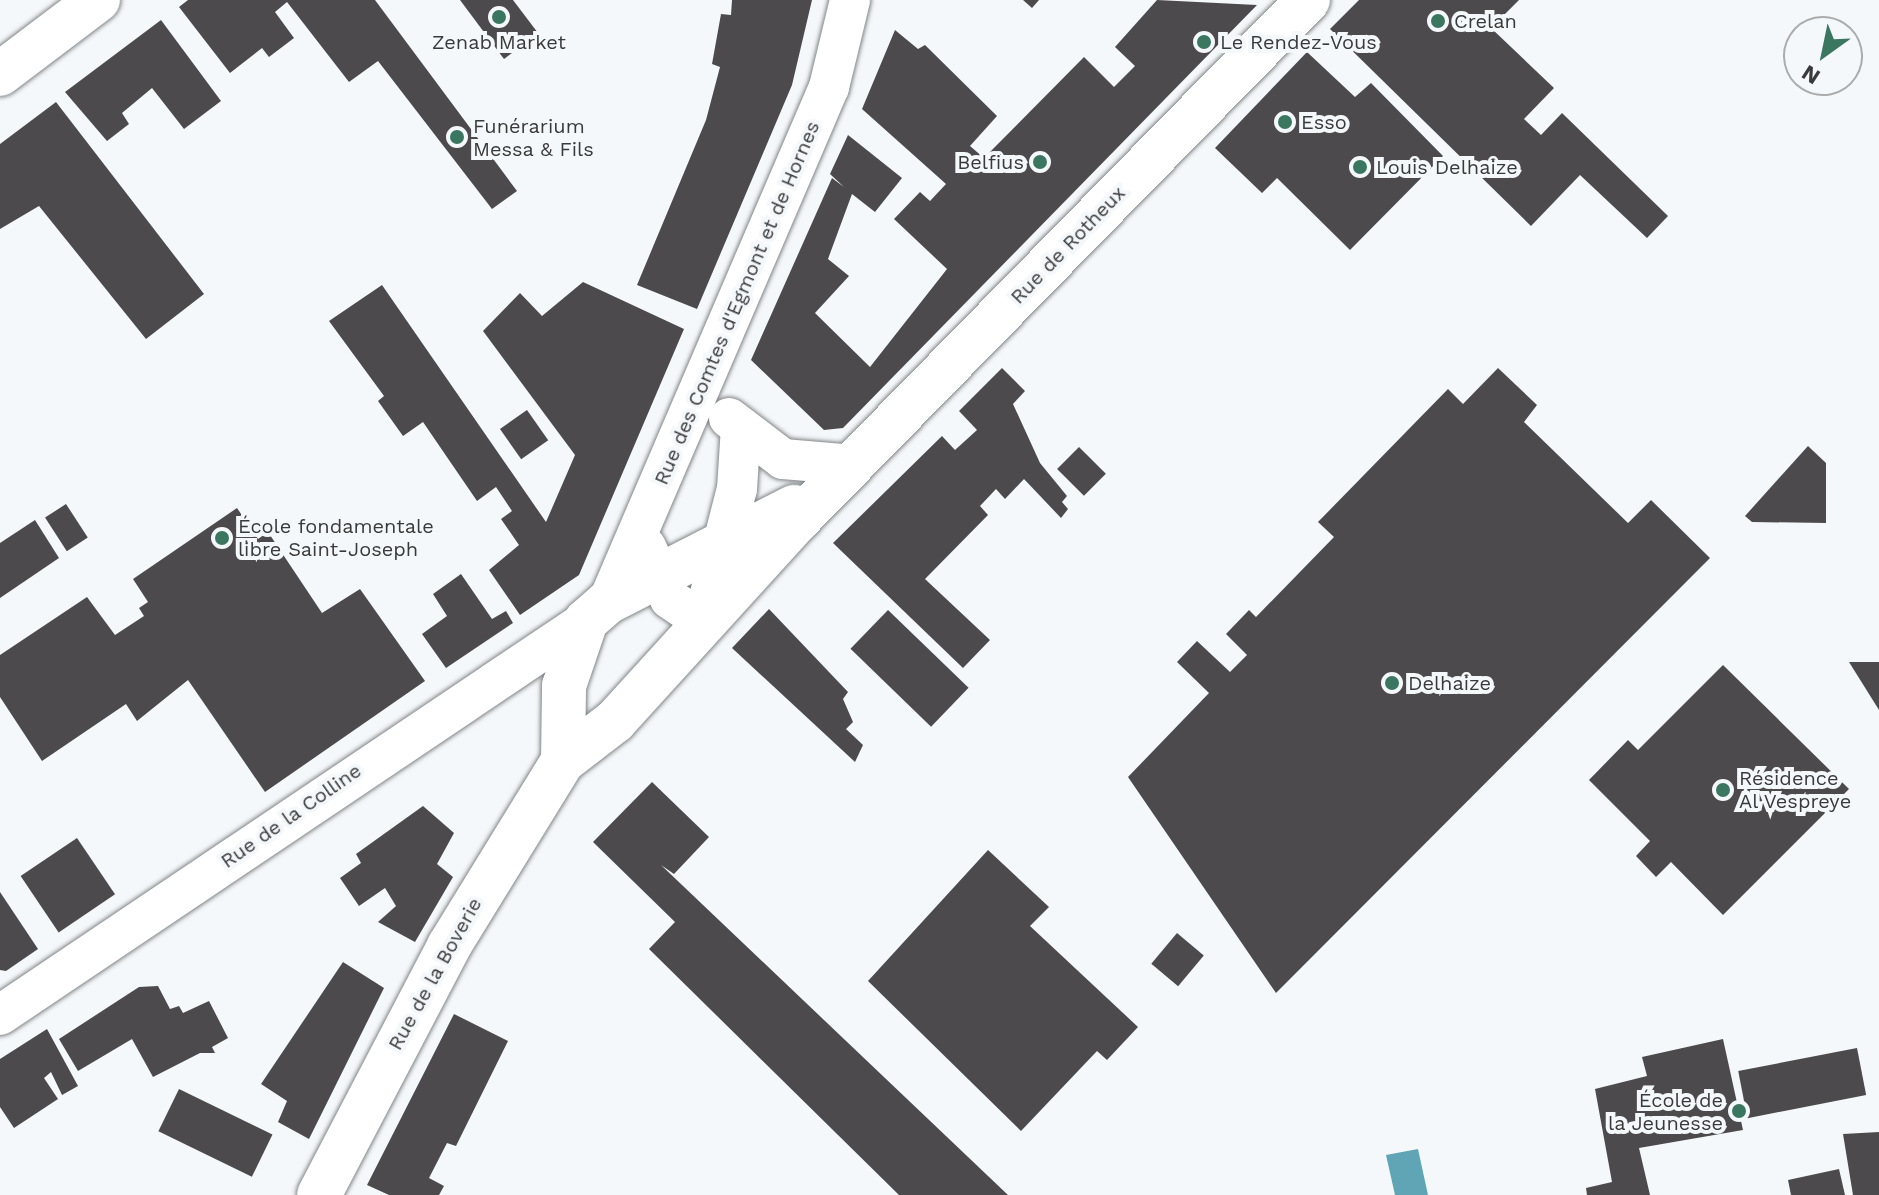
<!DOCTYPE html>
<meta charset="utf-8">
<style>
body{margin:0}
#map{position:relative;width:1879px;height:1195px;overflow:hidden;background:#f5f8fa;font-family:"Work Sans",sans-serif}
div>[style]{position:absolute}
.water>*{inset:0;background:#5fa5b6}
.building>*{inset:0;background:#4c4a4c;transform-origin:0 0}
.roads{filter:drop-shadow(0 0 2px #828587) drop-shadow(0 0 2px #828587)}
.street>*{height:40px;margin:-20px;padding:0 20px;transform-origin:20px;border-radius:20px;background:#fff}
.secondary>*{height:44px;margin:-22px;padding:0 22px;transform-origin:22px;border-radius:22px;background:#fff}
.dots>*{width:22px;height:22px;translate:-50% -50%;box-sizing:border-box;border:4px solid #f5f8fa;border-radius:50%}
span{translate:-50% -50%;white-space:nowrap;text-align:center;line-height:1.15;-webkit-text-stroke:8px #f5f8fa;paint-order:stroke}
.poi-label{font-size:20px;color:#393a3b}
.left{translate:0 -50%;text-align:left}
.right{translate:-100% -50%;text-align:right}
.street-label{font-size:20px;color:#393a3b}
.north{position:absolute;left:1783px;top:16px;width:80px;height:80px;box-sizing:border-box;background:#f5f8fa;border:2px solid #aaacae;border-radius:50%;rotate:213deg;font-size:22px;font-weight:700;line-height:32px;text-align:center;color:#393a3b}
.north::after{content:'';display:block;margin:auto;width:28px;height:36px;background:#3a7660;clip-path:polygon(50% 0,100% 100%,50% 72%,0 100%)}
</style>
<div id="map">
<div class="water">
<i style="clip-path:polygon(1418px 1149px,1428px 1195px,1395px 1195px,1386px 1155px)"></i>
</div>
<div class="building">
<i style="clip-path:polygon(188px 0,375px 0,517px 191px,492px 209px,378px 61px,349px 82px,287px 2px,275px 12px,294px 38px,269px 57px,262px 48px,230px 73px,179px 7px)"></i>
<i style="clip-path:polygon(460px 0,513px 0,538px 33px,504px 59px)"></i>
<i style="clip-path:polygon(732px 0,812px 0,792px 85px,697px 309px,637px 285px,706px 120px,720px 67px,712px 64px,721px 14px,731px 15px)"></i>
<i style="clip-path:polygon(1023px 0,1039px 0,1032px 8px)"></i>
<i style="clip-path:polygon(1157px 0,1257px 5px,843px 428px,824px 430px,751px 360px,832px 178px,844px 187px,830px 174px,848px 135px,902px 178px,875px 212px,852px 194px,828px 259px,849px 276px,815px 313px,870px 367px,947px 269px,894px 219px,920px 192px,930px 201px,946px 184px,862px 109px,895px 30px,918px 49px,925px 45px,997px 116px,970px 146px,984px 158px,1084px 57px,1114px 87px,1135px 66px,1115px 47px)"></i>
<i style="clip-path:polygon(1359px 0,1519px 0,1491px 28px,1554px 88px,1524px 119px,1541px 135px,1562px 113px,1668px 216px,1647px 238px,1580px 175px,1531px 226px,1330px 29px)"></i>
<i style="clip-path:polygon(161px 20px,221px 101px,184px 129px,152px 88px,122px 113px,129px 124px,107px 141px,65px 92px)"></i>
<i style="clip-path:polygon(1307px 52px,1355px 97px,1371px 83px,1443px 156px,1350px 250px,1277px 178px,1262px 193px,1215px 148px)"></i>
<i style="clip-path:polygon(56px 102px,204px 294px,146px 339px,39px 206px,0 229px,0 144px)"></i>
<i style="clip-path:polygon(583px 282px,684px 329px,579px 575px,520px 615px,489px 570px,519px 545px,501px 519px,512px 511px,496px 487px,477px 501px,423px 422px,403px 436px,378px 401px,384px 396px,329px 321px,382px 285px,546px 522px,575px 455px,483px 331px,520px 293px,542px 316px)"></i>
<i style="clip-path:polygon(1002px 368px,1025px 391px,1013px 404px,1040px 463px,1067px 496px,1062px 502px,1068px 509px,1061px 518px,1024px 479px,1005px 499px,996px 489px,980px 506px,988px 515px,925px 579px,990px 640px,963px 668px,833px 543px,942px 436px,955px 450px,977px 430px,959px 411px)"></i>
<i style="clip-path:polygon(1498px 368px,1537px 405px,1524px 422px,1628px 523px,1651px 500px,1710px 558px,1276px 993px,1128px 777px,1209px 693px,1177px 662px,1197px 641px,1230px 672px,1247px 655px,1226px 634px,1249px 610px,1256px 617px,1334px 537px,1318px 522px,1448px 389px,1463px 404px)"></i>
<i style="left:527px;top:410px;width:37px;height:33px;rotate:55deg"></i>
<i style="clip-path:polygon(1808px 446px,1826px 463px,1826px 523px,1752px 522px,1745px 516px)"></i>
<i style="left:1079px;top:447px;width:38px;height:31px;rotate:45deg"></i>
<i style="left:66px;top:504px;width:40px;height:25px;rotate:57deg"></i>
<i style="clip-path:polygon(237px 508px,258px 539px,268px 532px,322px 613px,360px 589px,425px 681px,265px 792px,188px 680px,137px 721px,126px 704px,42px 761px,0 697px,0 655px,87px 597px,115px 635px,144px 616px,139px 608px,148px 602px,133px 579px)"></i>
<i style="clip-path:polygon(35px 520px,59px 558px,0 598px,0 543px)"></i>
<i style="clip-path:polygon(461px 574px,492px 619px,506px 611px,513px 623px,446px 668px,422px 634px,447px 616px,433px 594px)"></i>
<i style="clip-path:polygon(769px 609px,848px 692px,843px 699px,853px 722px,846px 729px,863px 745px,855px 762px,732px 648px)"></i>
<i style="left:888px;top:610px;width:112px;height:54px;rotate:44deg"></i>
<i style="clip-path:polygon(1849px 662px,1879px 662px,1879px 710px)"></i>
<i style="clip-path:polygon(1723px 665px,1849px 789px,1723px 915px,1671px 862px,1656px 877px,1636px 856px,1650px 841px,1589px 780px,1628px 740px,1638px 750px)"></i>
<i style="clip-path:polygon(652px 782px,709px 837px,674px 874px,661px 865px,1008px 1195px,899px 1195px,649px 949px,675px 922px,593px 842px)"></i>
<i style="clip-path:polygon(423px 806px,454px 833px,437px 864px,453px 877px,415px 942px,378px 922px,396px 906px,385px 888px,359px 906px,340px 878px,361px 863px,356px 854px)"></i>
<i style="left:77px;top:838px;width:68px;height:68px;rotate:56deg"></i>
<i style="clip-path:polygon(988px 850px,1049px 907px,1030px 926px,1138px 1027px,1107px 1060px,1097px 1051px,1021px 1131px,868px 981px)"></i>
<i style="clip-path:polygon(0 892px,38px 949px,6px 971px,0 970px)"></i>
<i style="left:1177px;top:933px;width:35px;height:40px;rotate:40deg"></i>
<i style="clip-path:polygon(343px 962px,384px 988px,309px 1139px,278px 1122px,287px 1101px,261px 1084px)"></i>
<i style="clip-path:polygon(158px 986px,170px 1009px,179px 1006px,183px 1013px,209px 1001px,228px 1038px,212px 1047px,215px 1053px,200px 1053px,153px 1077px,132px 1039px,78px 1071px,59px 1039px,139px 987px)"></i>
<i style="clip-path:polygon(454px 1014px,508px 1041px,456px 1146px,447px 1143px,429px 1178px,444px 1186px,439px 1195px,389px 1195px,367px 1185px)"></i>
<i style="clip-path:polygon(47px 1029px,78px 1086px,62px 1095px,51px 1072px,44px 1078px,58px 1099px,14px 1128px,0 1107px,0 1059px)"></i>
<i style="clip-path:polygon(1723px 1039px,1743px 1130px,1639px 1148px,1650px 1195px,1587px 1195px,1586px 1188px,1612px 1182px,1595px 1089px,1647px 1076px,1642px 1057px)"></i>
<i style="left:1857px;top:1048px;width:48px;height:121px;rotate:79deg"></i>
<i style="left:179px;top:1089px;width:104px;height:47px;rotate:26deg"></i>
<i style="clip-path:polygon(1879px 1132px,1879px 1195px,1853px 1195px,1843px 1134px)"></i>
<i style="clip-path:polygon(1839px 1169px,1845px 1195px,1791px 1195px,1788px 1180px)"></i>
</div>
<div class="roads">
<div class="street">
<i style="left:729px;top:418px;width:68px;rotate:37.2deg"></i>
<i style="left:783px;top:459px;width:71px;rotate:4.8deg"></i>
<i style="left:646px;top:547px;width:57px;rotate:65.2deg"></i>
<i style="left:670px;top:599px;width:40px;rotate:34deg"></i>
<i style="left:703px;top:621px;width:136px;rotate:-75.6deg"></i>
<i style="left:737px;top:489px;width:62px;rotate:-86.3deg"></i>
<i style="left:608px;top:602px;width:560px;rotate:-66.77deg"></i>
<i style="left:829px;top:87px;width:89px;rotate:-76.4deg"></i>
<i style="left:0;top:1015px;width:706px;rotate:-33.92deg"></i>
</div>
<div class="secondary">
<i style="left:0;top:74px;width:123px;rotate:-37.1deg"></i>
<i style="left:563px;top:761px;width:66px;rotate:-37.6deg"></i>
<i style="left:615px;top:721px;width:273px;rotate:-47.7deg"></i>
<i style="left:799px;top:519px;width:727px;rotate:-45.56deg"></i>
<i style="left:563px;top:761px;width:75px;rotate:-89.2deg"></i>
<i style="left:564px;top:686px;width:69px;rotate:-71.3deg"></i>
<i style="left:586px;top:621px;width:29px;rotate:-41deg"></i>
<i style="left:608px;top:602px;width:209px;rotate:-27.1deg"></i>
<i style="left:319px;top:1195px;width:281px;rotate:-62.4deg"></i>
<i style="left:449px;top:946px;width:217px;rotate:-58.4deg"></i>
</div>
</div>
<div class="dots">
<i style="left:499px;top:17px;background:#3a7660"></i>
<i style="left:1438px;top:21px;background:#3a7660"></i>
<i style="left:1204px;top:42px;background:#3a7660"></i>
<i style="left:1285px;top:122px;background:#3a7660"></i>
<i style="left:457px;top:137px;background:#3a7660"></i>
<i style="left:1040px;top:162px;background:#3a7660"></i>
<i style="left:1360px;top:167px;background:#3a7660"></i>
<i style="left:222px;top:538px;background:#3a7660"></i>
<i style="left:1392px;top:683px;background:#3a7660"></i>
<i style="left:1723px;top:790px;background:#3a7660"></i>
<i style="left:1739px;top:1111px;background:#3a7660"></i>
</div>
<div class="poi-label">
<span class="left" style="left:1454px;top:21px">Crelan</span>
<span style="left:499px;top:42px">Zenab Market</span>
<span class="left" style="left:1220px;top:42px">Le Rendez-Vous</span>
<span class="left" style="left:1301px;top:122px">Esso</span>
<span class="left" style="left:473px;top:138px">Funérarium<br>Messa &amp; Fils</span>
<span class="right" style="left:1024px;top:162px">Belfius</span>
<span class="left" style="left:1376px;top:167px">Louis Delhaize</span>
<span class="left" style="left:238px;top:538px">École fondamentale<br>libre Saint-Joseph</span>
<span class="left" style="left:1408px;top:683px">Delhaize</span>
<span class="left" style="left:1739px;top:790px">Résidence<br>Al Vespreye</span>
<span class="right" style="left:1723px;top:1112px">École de<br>la Jeunesse</span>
</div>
<div class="street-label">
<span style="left:1068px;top:245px;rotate:-46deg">Rue de Rotheux</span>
<span style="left:737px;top:303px;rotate:-67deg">Rue des Comtes d'Egmont et de Hornes</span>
<span style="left:291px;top:816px;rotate:-35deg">Rue de la Colline</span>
<span style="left:435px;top:974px;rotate:-61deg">Rue de la Boverie</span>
</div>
<div class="north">N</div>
</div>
